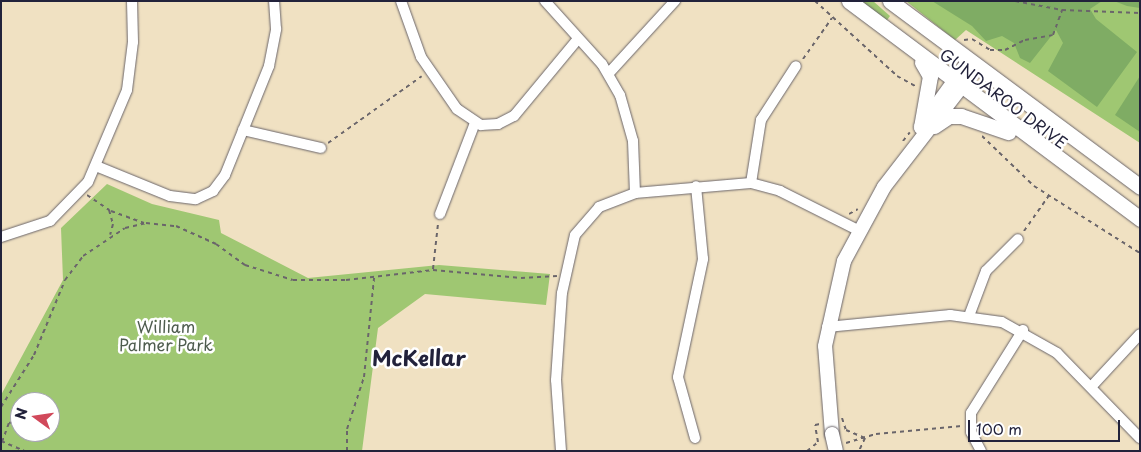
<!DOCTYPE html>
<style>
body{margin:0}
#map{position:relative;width:1141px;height:452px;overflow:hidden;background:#f0e1c2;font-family:"Playpen Sans",sans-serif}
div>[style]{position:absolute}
.green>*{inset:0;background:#9fc772}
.forest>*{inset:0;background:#7fac64}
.path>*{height:2px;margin-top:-1px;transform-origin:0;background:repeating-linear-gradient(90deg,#6a656a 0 4px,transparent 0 8px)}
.roads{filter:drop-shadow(0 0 1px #6a656a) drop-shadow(0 0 1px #6a656a)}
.street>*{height:10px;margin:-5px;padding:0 5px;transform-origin:5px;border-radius:5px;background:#fff}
.secondary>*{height:14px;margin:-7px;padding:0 7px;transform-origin:7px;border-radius:7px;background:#fff}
.primary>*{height:15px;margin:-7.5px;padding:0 7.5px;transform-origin:7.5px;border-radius:7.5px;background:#fff}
.bridges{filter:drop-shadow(0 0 1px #6a656a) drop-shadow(0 0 1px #6a656a)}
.secondary-bridge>*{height:14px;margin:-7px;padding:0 7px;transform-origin:7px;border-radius:7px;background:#fff}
span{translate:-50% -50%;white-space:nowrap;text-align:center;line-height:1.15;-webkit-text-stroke:5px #fff;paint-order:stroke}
.street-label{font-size:16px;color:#22223b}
.park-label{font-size:16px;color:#4e5c4e}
.district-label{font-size:21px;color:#22223b;font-weight:700}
.frame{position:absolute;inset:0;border:2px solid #22223b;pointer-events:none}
.north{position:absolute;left:10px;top:392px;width:50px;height:50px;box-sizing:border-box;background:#fff;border:1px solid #a7a7b1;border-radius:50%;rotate:284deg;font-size:14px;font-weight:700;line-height:20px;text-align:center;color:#22223b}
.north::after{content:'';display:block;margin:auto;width:18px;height:22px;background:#d1495b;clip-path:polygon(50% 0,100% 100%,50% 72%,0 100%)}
.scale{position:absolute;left:968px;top:420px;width:152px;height:22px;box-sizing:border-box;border:2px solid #22223b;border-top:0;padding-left:6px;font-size:15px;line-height:18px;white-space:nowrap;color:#22223b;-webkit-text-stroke:4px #fff;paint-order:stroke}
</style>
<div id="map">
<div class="green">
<i style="clip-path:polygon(861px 1px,873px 1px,890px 16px,885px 23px)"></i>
<i style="clip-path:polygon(906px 1px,1140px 1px,1140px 143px,966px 30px,955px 40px)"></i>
<i style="clip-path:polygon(evenodd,107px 184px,152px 204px,219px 220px,221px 233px,308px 278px,439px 265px,550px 274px,546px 305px,425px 294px,378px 328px,362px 451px,1px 451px,1px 395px,63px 280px,61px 228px,107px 184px,20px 402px,50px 402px,50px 432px,20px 432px,20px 402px)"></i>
</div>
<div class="forest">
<i style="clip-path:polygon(932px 1px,1102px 1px,1090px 9px,1096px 19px,1137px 52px,1097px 107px,1048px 71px,1063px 43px,1056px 30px,1030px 63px,1020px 58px,1014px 43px,1002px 36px,986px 41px,972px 26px)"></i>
<i style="clip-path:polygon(1114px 1px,1140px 1px,1140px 8px,1127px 6px)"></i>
<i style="clip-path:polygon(1140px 76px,1140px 132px,1115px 115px)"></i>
</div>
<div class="path">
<i style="left:815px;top:1px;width:111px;rotate:42.4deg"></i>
<i style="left:897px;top:76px;width:21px;rotate:29deg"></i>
<i style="left:1015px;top:1px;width:48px;rotate:10.8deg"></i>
<i style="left:1062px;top:10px;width:78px;rotate:2.2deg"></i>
<i style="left:964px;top:40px;width:8px;rotate:-7deg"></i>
<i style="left:972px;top:39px;width:21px;rotate:31deg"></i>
<i style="left:990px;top:50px;width:15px"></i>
<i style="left:1005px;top:50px;width:22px;rotate:-27deg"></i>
<i style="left:1025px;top:40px;width:28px;rotate:-10deg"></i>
<i style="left:1053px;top:35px;width:27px;rotate:-70deg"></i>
<i style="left:803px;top:59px;width:50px;rotate:-54.7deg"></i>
<i style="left:982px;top:136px;width:72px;rotate:43.9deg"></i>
<i style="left:1034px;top:186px;width:125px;rotate:32.3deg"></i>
<i style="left:903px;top:141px;width:11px;rotate:-52deg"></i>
<i style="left:328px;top:143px;width:115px;rotate:-35.5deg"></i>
<i style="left:87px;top:195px;width:27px;rotate:34deg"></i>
<i style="left:109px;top:210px;width:15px;rotate:74deg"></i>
<i style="left:113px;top:224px;width:11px;rotate:105deg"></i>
<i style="left:111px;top:211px;width:35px;rotate:20deg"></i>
<i style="left:849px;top:214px;width:10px;rotate:-29deg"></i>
<i style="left:1024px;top:231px;width:45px;rotate:-54.9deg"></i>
<i style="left:433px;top:269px;width:45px;rotate:-83.7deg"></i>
<i style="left:1px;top:407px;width:62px;rotate:-57.6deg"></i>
<i style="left:34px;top:355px;width:81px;rotate:-67.5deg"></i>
<i style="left:65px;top:280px;width:30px;rotate:-53deg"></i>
<i style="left:83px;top:256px;width:50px;rotate:-33.7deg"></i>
<i style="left:125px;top:228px;width:22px;rotate:-13deg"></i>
<i style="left:146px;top:223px;width:30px;rotate:6deg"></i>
<i style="left:176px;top:226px;width:44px;rotate:24.2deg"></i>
<i style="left:216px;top:244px;width:36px;rotate:36deg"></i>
<i style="left:245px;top:265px;width:50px;rotate:17.4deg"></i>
<i style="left:293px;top:280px;width:53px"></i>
<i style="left:346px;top:280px;width:88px;rotate:-6.6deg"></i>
<i style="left:433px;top:270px;width:88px;rotate:5.2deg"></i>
<i style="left:521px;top:278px;width:36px;rotate:-3deg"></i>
<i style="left:842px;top:418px;width:13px;rotate:72deg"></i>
<i style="left:846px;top:430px;width:21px;rotate:23deg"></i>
<i style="left:865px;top:438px;width:14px;rotate:115deg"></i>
<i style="left:1px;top:441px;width:25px;rotate:23deg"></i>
<i style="left:2px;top:442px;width:20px;rotate:-70deg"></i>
<i style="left:9px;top:423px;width:11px;rotate:-15deg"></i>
<i style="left:846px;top:443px;width:31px;rotate:-17deg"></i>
<i style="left:876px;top:434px;width:86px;rotate:-5.3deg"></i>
<i style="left:347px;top:451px;width:22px;rotate:-90deg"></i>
<i style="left:347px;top:429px;width:55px;rotate:-71.9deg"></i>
<i style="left:364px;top:377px;width:100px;rotate:-84.2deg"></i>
<i style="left:807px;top:451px;width:14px;rotate:-39deg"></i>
<i style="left:818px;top:442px;width:17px;rotate:-100deg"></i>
<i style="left:815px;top:425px;width:5px;rotate:-11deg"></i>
</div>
<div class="roads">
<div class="street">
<i style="left:401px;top:1px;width:59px;rotate:70.3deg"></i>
<i style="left:421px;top:57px;width:63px;rotate:55.3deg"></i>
<i style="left:457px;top:109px;width:29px;rotate:34deg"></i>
<i style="left:481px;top:125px;width:17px;rotate:-3deg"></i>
<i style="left:498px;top:124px;width:18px;rotate:-27deg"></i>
<i style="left:514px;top:116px;width:100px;rotate:-50.3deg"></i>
<i style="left:545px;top:1px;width:85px;rotate:47.9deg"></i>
<i style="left:602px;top:64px;width:36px;rotate:60deg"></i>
<i style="left:620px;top:95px;width:48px;rotate:74.2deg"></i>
<i style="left:633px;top:141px;width:52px;rotate:87.8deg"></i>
<i style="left:609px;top:73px;width:98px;rotate:-47.5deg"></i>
<i style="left:243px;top:130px;width:80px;rotate:13deg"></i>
<i style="left:96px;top:166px;width:80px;rotate:22.1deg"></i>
<i style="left:170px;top:196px;width:26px;rotate:7deg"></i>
<i style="left:196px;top:199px;width:19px;rotate:-25deg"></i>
<i style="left:213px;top:191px;width:20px;rotate:-53deg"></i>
<i style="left:225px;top:175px;width:118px;rotate:-68deg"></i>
<i style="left:269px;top:66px;width:38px;rotate:-79deg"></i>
<i style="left:276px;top:29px;width:28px;rotate:-94deg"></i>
<i style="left:751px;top:183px;width:64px;rotate:-81deg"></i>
<i style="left:761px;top:120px;width:64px;rotate:-57.1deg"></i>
<i style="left:440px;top:214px;width:97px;rotate:-69deg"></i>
<i style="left:1px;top:237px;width:52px;rotate:-18.1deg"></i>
<i style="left:50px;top:221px;width:54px;rotate:-45.7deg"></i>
<i style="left:88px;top:182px;width:100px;rotate:-67deg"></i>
<i style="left:127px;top:90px;width:48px;rotate:-82.9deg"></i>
<i style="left:133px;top:42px;width:41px;rotate:-91.4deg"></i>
<i style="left:969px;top:316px;width:48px;rotate:-69.3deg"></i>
<i style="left:986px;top:271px;width:45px;rotate:-45deg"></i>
<i style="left:827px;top:327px;width:124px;rotate:-5.6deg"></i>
<i style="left:950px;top:315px;width:52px;rotate:7.7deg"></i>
<i style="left:1002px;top:322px;width:63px;rotate:29.4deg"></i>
<i style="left:1057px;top:353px;width:119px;rotate:45.7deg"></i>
<i style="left:1091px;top:387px;width:72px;rotate:-47.2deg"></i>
<i style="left:695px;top:438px;width:63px;rotate:-105.6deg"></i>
<i style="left:678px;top:377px;width:121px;rotate:-78deg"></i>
<i style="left:703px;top:259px;width:73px;rotate:-95.5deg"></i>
<i style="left:561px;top:451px;width:71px;rotate:-94deg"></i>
<i style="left:556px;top:380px;width:87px;rotate:-86.1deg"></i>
<i style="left:562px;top:293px;width:59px;rotate:-77.4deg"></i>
<i style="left:575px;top:235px;width:37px;rotate:-49deg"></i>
<i style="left:599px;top:207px;width:39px;rotate:-21deg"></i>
<i style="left:635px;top:193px;width:116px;rotate:-4.9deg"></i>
<i style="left:751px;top:183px;width:30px;rotate:15deg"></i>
<i style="left:780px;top:191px;width:87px;rotate:26.6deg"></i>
<i style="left:981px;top:451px;width:21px;rotate:-118deg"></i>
<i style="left:971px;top:432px;width:19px;rotate:-90deg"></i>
<i style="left:971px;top:413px;width:98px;rotate:-57.9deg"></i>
</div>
<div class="secondary">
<i style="left:921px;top:127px;width:80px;rotate:-54.1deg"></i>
<i style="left:832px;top:434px;width:88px;rotate:-94.5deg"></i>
<i style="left:825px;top:346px;width:87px;rotate:-77.4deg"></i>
<i style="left:844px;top:261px;width:84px;rotate:-61.6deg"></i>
<i style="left:884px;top:187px;width:150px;rotate:-52.3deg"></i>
</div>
<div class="primary">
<i style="left:849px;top:1px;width:364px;rotate:36.8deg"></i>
<i style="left:890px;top:1px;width:312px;rotate:36.6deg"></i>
<i style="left:934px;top:126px;width:18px;rotate:-34deg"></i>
<i style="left:949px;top:116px;width:12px"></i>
<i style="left:961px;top:116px;width:50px;rotate:18.8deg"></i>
<i style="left:921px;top:127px;width:52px;rotate:-80deg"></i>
<i style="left:930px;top:76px;width:16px;rotate:-120deg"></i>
</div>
</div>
<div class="bridges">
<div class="secondary-bridge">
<i style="left:832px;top:434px;width:17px;rotate:77deg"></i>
</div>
</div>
<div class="street-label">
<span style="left:1004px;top:98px;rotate:37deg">GUNDAROO DRIVE</span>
</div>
<div class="park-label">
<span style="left:166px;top:335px">William<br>Palmer Park</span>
</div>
<div class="district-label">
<span style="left:419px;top:357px">McKellar</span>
</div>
<div class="frame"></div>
<div class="north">N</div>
<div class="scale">100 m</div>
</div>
